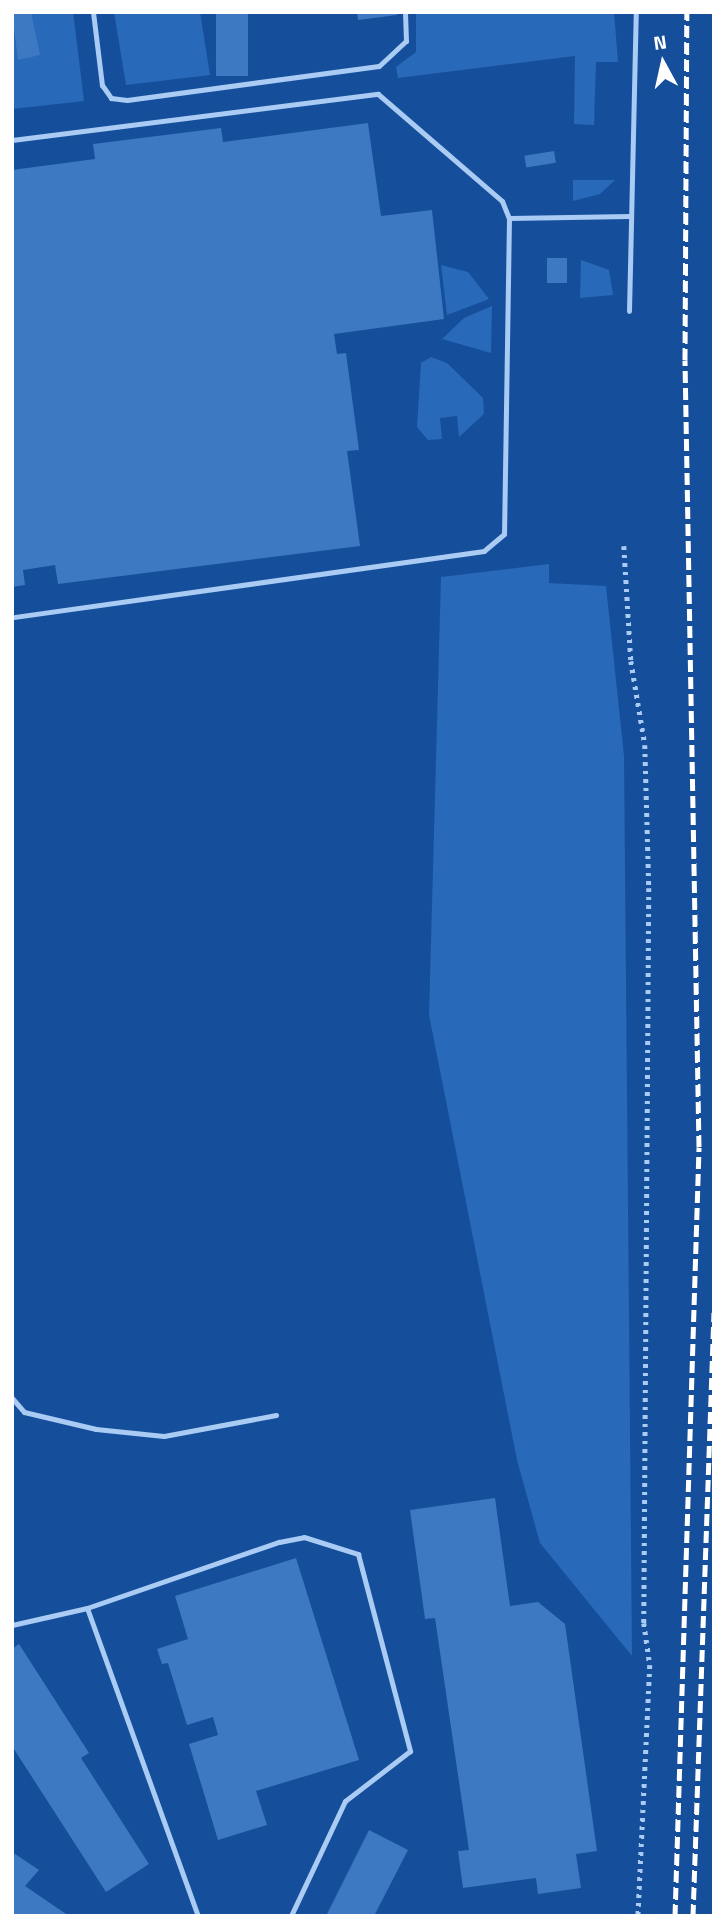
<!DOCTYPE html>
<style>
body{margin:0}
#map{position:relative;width:726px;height:1928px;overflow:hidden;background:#154f9b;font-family:"Titillium Web",sans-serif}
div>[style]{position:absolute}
.green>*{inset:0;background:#2869b9}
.building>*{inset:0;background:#3d78c2;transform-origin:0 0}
.path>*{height:4.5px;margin-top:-2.25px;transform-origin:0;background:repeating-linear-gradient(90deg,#aacbf3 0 3.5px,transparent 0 8.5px)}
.service>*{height:5px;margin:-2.5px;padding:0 2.5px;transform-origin:2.5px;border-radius:2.5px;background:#aacbf3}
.rail>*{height:5px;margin-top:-2.5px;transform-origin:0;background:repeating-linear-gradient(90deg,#fff 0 12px,transparent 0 17px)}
span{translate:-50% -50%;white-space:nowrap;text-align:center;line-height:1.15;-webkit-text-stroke:5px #154f9b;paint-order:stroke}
.frame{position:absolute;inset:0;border:14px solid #fff;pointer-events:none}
.north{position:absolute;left:628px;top:28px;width:70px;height:70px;-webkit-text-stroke:5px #154f9b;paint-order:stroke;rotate:352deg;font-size:19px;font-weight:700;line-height:28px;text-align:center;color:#fff}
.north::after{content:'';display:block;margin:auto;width:24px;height:32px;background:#fff;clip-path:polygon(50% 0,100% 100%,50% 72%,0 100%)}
</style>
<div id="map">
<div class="green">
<i style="clip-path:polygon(12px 12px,73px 12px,84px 101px,12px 109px)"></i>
<i style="clip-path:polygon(114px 12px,200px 12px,210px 75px,126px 85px)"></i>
<i style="clip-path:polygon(416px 12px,614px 12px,618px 62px,596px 62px,594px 125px,574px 124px,575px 56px,398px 78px,396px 67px,416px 52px)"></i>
<i style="clip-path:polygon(573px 180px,615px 180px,600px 194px,573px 201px)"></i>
<i style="clip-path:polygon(581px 260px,609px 270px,613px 295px,580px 298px)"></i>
<i style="clip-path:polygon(441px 265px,468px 272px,489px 299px,447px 315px)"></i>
<i style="clip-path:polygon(492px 306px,491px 353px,442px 339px,464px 318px)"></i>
<i style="clip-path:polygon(431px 357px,447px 363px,483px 398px,484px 414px,459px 437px,457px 416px,440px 418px,442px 439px,428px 440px,417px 427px,421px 363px)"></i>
<i style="clip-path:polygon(549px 564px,549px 583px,606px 586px,624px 756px,632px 1656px,540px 1543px,517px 1460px,429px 1015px,441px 577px)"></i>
</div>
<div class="building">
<i style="clip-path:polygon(12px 12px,31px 12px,40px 55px,18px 60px)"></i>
<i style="left:216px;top:12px;width:32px;height:64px"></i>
<i style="clip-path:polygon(357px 12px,397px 12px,397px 15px,358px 20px)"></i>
<i style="clip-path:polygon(368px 123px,381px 216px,432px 210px,444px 319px,334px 334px,337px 354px,346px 353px,359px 450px,347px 451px,360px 546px,58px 584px,55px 565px,23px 570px,25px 585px,12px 587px,12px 170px,95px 159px,93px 144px,221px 128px,223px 142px)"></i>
<i style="left:554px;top:151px;width:12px;height:30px;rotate:81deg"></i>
<i style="left:547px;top:258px;width:20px;height:25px"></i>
<i style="clip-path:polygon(495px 1498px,510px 1606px,538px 1602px,565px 1624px,597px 1851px,576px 1854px,581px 1888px,538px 1894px,536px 1878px,463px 1888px,458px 1851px,469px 1850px,435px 1618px,425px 1619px,410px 1510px)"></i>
<i style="clip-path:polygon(296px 1558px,359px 1760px,256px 1791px,267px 1825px,218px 1840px,189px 1744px,218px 1735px,213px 1717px,187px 1725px,168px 1663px,162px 1664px,157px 1649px,188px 1639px,175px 1596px)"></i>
<i style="clip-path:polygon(19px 1644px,89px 1753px,81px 1758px,149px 1864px,106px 1892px,12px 1746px,12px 1649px)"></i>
<i style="clip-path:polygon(369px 1830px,408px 1850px,374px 1916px,326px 1916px)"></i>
<i style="clip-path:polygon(12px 1852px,39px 1870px,25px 1886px,69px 1916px,12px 1916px)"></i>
</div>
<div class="path">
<i style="left:624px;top:546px;width:115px;rotate:86.5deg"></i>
<i style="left:631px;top:661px;width:85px;rotate:80.5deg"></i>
<i style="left:645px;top:745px;width:143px;rotate:88.4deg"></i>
<i style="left:649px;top:888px;width:735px;rotate:90.39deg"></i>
<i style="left:644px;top:1623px;width:42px;rotate:81.9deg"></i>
<i style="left:650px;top:1665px;width:251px;rotate:92.7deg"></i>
</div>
<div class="service">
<i style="left:93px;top:12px;width:74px;rotate:83deg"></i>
<i style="left:102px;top:85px;width:16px;rotate:55deg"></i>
<i style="left:111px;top:98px;width:16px;rotate:7deg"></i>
<i style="left:127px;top:100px;width:254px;rotate:-7.7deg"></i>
<i style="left:379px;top:66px;width:37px;rotate:-43deg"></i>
<i style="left:406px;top:41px;width:29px;rotate:-92deg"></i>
<i style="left:12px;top:140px;width:369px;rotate:-7.2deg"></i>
<i style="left:378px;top:94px;width:164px;rotate:40.8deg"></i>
<i style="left:502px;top:201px;width:18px;rotate:68deg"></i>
<i style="left:509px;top:218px;width:316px;rotate:90.9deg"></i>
<i style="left:504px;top:534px;width:26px;rotate:140deg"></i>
<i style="left:484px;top:551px;width:477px;rotate:172deg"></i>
<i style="left:509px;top:218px;width:121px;rotate:-0.9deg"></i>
<i style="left:629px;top:311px;width:299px;rotate:-88.7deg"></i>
<i style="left:12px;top:1398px;width:18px;rotate:49deg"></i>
<i style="left:24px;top:1412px;width:74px;rotate:13.3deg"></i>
<i style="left:96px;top:1429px;width:68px;rotate:5.9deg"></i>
<i style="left:164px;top:1436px;width:114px;rotate:-10.6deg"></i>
<i style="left:87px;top:1608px;width:327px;rotate:70.2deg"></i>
<i style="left:12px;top:1625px;width:77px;rotate:-12.8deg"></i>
<i style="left:87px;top:1608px;width:203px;rotate:-19deg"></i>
<i style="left:279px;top:1542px;width:25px;rotate:-11deg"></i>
<i style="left:304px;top:1537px;width:57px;rotate:17.5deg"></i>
<i style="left:358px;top:1554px;width:204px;rotate:75.2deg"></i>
<i style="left:410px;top:1751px;width:82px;rotate:142.4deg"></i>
<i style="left:345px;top:1801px;width:127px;rotate:115.2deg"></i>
</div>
<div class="rail">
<i style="left:675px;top:1916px;width:769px;rotate:-88.21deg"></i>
<i style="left:699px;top:1147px;width:787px;rotate:-91.02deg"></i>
<i style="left:685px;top:360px;width:348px;rotate:-89.7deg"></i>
<i style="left:693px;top:1916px;width:604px;rotate:-88.01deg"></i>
</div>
<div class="frame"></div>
<div class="north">N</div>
</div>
